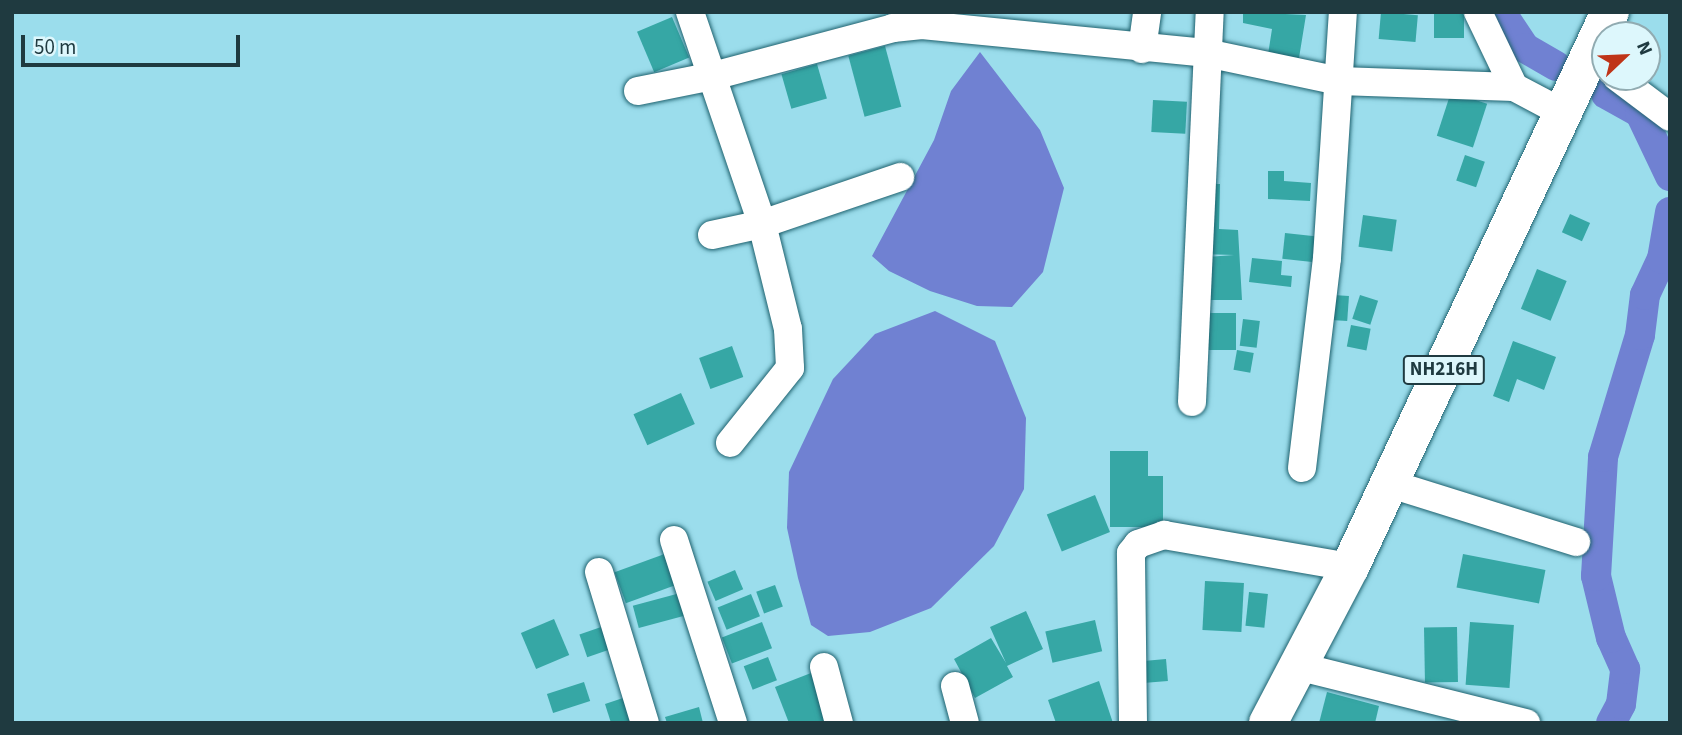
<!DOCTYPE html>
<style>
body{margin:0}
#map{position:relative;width:1682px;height:735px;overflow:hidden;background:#9bddec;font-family:"Source Sans 3",sans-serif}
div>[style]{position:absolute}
.water>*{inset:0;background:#7081d2}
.canal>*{height:30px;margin:-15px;padding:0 15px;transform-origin:15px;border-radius:15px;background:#7081d2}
.building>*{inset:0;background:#36a7a5;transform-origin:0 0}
.roads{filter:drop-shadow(0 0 2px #1f626f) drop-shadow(0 0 2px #1f626f)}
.street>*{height:28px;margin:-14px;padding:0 14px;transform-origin:14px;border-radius:14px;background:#fff}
.highway>*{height:38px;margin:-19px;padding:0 19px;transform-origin:19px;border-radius:19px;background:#fff}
span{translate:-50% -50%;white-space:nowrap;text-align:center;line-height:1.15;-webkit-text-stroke:5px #ddf7fc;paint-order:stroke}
.shield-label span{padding:2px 5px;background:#ddf7fc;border:2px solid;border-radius:5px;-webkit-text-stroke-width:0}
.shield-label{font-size:19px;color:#1f3a40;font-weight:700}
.frame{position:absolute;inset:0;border:14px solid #1f3a40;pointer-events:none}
.north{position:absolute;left:1591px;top:21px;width:70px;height:70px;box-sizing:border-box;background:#ddf7fc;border:2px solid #91abb1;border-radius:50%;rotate:67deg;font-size:19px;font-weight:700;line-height:28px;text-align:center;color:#1f3a40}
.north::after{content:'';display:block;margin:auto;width:24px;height:32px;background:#bf3418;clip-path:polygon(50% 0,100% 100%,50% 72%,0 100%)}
.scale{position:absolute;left:21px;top:35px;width:219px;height:32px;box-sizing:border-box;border:4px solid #1f3a40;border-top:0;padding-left:9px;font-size:21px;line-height:24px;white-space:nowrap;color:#1f3a40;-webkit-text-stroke:5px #ddf7fc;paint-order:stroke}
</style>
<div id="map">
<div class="water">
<i style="clip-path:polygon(980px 52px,1040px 130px,1064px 188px,1043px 272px,1012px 307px,977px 306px,930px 291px,889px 271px,872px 256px,934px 140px,951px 91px)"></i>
<i style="clip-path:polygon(935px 311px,995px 341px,1026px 418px,1024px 489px,994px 546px,931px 608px,870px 632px,828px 636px,811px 625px,798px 578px,787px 528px,789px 472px,833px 379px,875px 334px)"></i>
</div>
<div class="canal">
<i style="left:1501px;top:12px;width:43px;rotate:56.3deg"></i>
<i style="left:1525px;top:48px;width:36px;rotate:30deg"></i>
<i style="left:1606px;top:94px;width:39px;rotate:29deg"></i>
<i style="left:1640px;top:113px;width:70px;rotate:64.5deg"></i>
<i style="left:1611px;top:723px;width:21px;rotate:-62deg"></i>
<i style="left:1621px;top:704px;width:35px;rotate:-83deg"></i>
<i style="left:1625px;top:669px;width:34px;rotate:-114deg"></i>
<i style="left:1611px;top:638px;width:64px;rotate:-103.6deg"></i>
<i style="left:1596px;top:576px;width:119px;rotate:-86.6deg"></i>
<i style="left:1603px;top:457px;width:127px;rotate:-73.1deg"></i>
<i style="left:1640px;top:335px;width:40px;rotate:-82.9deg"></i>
<i style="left:1645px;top:295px;width:40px;rotate:-65deg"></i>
<i style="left:1662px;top:259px;width:48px;rotate:-80.3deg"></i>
</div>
<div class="building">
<i style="clip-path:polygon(1243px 12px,1306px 15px,1299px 58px,1283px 56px,1267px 61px,1272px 29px,1243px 23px)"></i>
<i style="left:1381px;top:12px;width:37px;height:27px;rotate:5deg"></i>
<i style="left:1434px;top:12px;width:30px;height:26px"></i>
<i style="left:672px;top:17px;width:44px;height:38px;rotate:67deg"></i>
<i style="left:885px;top:46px;width:63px;height:38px;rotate:75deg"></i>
<i style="left:817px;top:64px;width:36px;height:37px;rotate:74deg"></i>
<i style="left:1451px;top:92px;width:38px;height:46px;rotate:18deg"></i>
<i style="left:1153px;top:100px;width:34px;height:32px;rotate:3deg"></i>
<i style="left:1465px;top:155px;width:21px;height:27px;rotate:19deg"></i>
<i style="clip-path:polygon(1268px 171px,1284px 171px,1284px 181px,1311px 183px,1310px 201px,1268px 199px)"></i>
<i style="clip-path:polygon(1202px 184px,1220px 184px,1219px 229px,1238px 230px,1242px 300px,1207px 300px,1207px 257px,1234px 255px,1201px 254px)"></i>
<i style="left:1570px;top:214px;width:22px;height:20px;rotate:24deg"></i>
<i style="left:1363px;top:215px;width:34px;height:32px;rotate:8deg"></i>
<i style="left:1285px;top:233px;width:30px;height:26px;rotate:6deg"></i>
<i style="clip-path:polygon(1252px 258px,1282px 261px,1281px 275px,1292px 276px,1291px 287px,1249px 282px)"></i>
<i style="left:1537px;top:269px;width:32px;height:43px;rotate:22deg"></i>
<i style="left:1333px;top:295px;width:16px;height:25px;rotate:4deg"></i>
<i style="left:1360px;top:295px;width:19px;height:25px;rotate:18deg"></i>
<i style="left:1208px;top:313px;width:28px;height:37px"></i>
<i style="left:1243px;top:319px;width:17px;height:27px;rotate:7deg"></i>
<i style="left:1351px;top:325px;width:20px;height:22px;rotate:11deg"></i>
<i style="clip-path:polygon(1513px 341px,1556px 357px,1544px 390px,1517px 379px,1509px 402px,1493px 396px)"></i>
<i style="left:732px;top:346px;width:33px;height:35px;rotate:70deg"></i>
<i style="left:1237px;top:350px;width:17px;height:20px;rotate:10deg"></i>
<i style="left:681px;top:393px;width:34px;height:52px;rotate:66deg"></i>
<i style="clip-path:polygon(1110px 451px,1148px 451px,1148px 476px,1163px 476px,1163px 527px,1110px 527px)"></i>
<i style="left:1095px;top:495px;width:40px;height:52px;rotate:68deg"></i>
<i style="left:670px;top:552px;width:33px;height:59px;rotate:70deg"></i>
<i style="left:1463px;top:554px;width:84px;height:34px;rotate:11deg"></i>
<i style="left:735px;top:570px;width:21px;height:30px;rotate:67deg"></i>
<i style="left:1205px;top:581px;width:39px;height:49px;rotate:3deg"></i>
<i style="left:775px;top:585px;width:23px;height:20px;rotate:70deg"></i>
<i style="left:684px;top:592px;width:23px;height:53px;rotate:75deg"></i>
<i style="left:1249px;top:592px;width:19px;height:34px;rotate:6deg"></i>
<i style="left:751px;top:594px;width:24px;height:36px;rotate:68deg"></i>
<i style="clip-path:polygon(1026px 611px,1043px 649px,1007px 666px,1013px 677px,975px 698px,954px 659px,991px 638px,1006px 663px,990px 627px)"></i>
<i style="left:554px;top:619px;width:39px;height:36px;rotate:67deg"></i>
<i style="left:1095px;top:620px;width:32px;height:51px;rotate:77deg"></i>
<i style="left:762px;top:622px;width:28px;height:43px;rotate:69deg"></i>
<i style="left:1470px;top:622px;width:44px;height:63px;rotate:4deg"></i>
<i style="left:604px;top:626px;width:24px;height:26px;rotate:71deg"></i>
<i style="left:1457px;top:627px;width:55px;height:33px;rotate:89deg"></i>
<i style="left:768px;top:657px;width:25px;height:26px;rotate:69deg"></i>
<i style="left:1166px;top:659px;width:22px;height:28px;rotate:85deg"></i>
<i style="clip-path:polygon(811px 673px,831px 723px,789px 723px,775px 687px)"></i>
<i style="clip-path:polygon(1099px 681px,1113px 723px,1056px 723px,1048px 700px)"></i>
<i style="left:584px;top:682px;width:20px;height:39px;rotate:72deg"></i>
<i style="clip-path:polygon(1327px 692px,1379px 706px,1375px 723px,1319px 723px)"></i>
<i style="clip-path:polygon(632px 695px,641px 723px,611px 723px,605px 704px)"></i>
<i style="clip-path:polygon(699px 707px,703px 723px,667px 723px,665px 717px)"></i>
</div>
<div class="roads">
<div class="street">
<i style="left:690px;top:12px;width:224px;rotate:71.2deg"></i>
<i style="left:762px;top:224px;width:108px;rotate:76.1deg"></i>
<i style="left:788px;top:329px;width:39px;rotate:87deg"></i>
<i style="left:790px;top:368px;width:96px;rotate:128.7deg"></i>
<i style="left:1478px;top:12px;width:83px;rotate:64.4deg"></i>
<i style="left:1142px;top:49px;width:37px;rotate:-82deg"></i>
<i style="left:1617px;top:77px;width:66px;rotate:37deg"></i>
<i style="left:638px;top:91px;width:76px;rotate:-11.3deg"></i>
<i style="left:713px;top:76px;width:186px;rotate:-14.9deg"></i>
<i style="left:893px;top:28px;width:29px;rotate:-6deg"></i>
<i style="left:922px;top:25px;width:285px;rotate:5.6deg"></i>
<i style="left:1206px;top:53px;width:136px;rotate:11.9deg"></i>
<i style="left:1339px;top:81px;width:175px;rotate:2deg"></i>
<i style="left:1514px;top:87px;width:58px;rotate:27.9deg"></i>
<i style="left:712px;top:235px;width:51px;rotate:-12.4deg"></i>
<i style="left:762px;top:224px;width:146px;rotate:-18.8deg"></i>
<i style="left:1192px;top:402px;width:390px;rotate:-87.4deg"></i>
<i style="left:1302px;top:468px;width:211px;rotate:-83.2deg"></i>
<i style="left:1327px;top:258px;width:247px;rotate:-86.3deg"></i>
<i style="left:1391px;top:484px;width:194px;rotate:17.4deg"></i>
<i style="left:674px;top:540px;width:192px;rotate:72.1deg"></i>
<i style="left:599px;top:572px;width:158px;rotate:73.1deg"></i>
<i style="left:824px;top:667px;width:58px;rotate:75deg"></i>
<i style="left:1301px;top:667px;width:232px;rotate:14deg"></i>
<i style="left:955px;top:686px;width:38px;rotate:75deg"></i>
<i style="left:1133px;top:723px;width:170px;rotate:-90.7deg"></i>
<i style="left:1131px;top:553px;width:11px;rotate:-52deg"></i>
<i style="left:1138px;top:544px;width:28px;rotate:-19deg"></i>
<i style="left:1164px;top:535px;width:189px;rotate:9.8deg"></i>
</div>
<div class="highway">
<i style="left:1268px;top:723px;width:176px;rotate:-62.3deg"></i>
<i style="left:1350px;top:567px;width:613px;rotate:-64.9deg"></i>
</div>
</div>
<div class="shield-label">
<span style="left:1444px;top:370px">NH216H</span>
</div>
<div class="frame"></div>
<div class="north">N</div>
<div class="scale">50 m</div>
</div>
